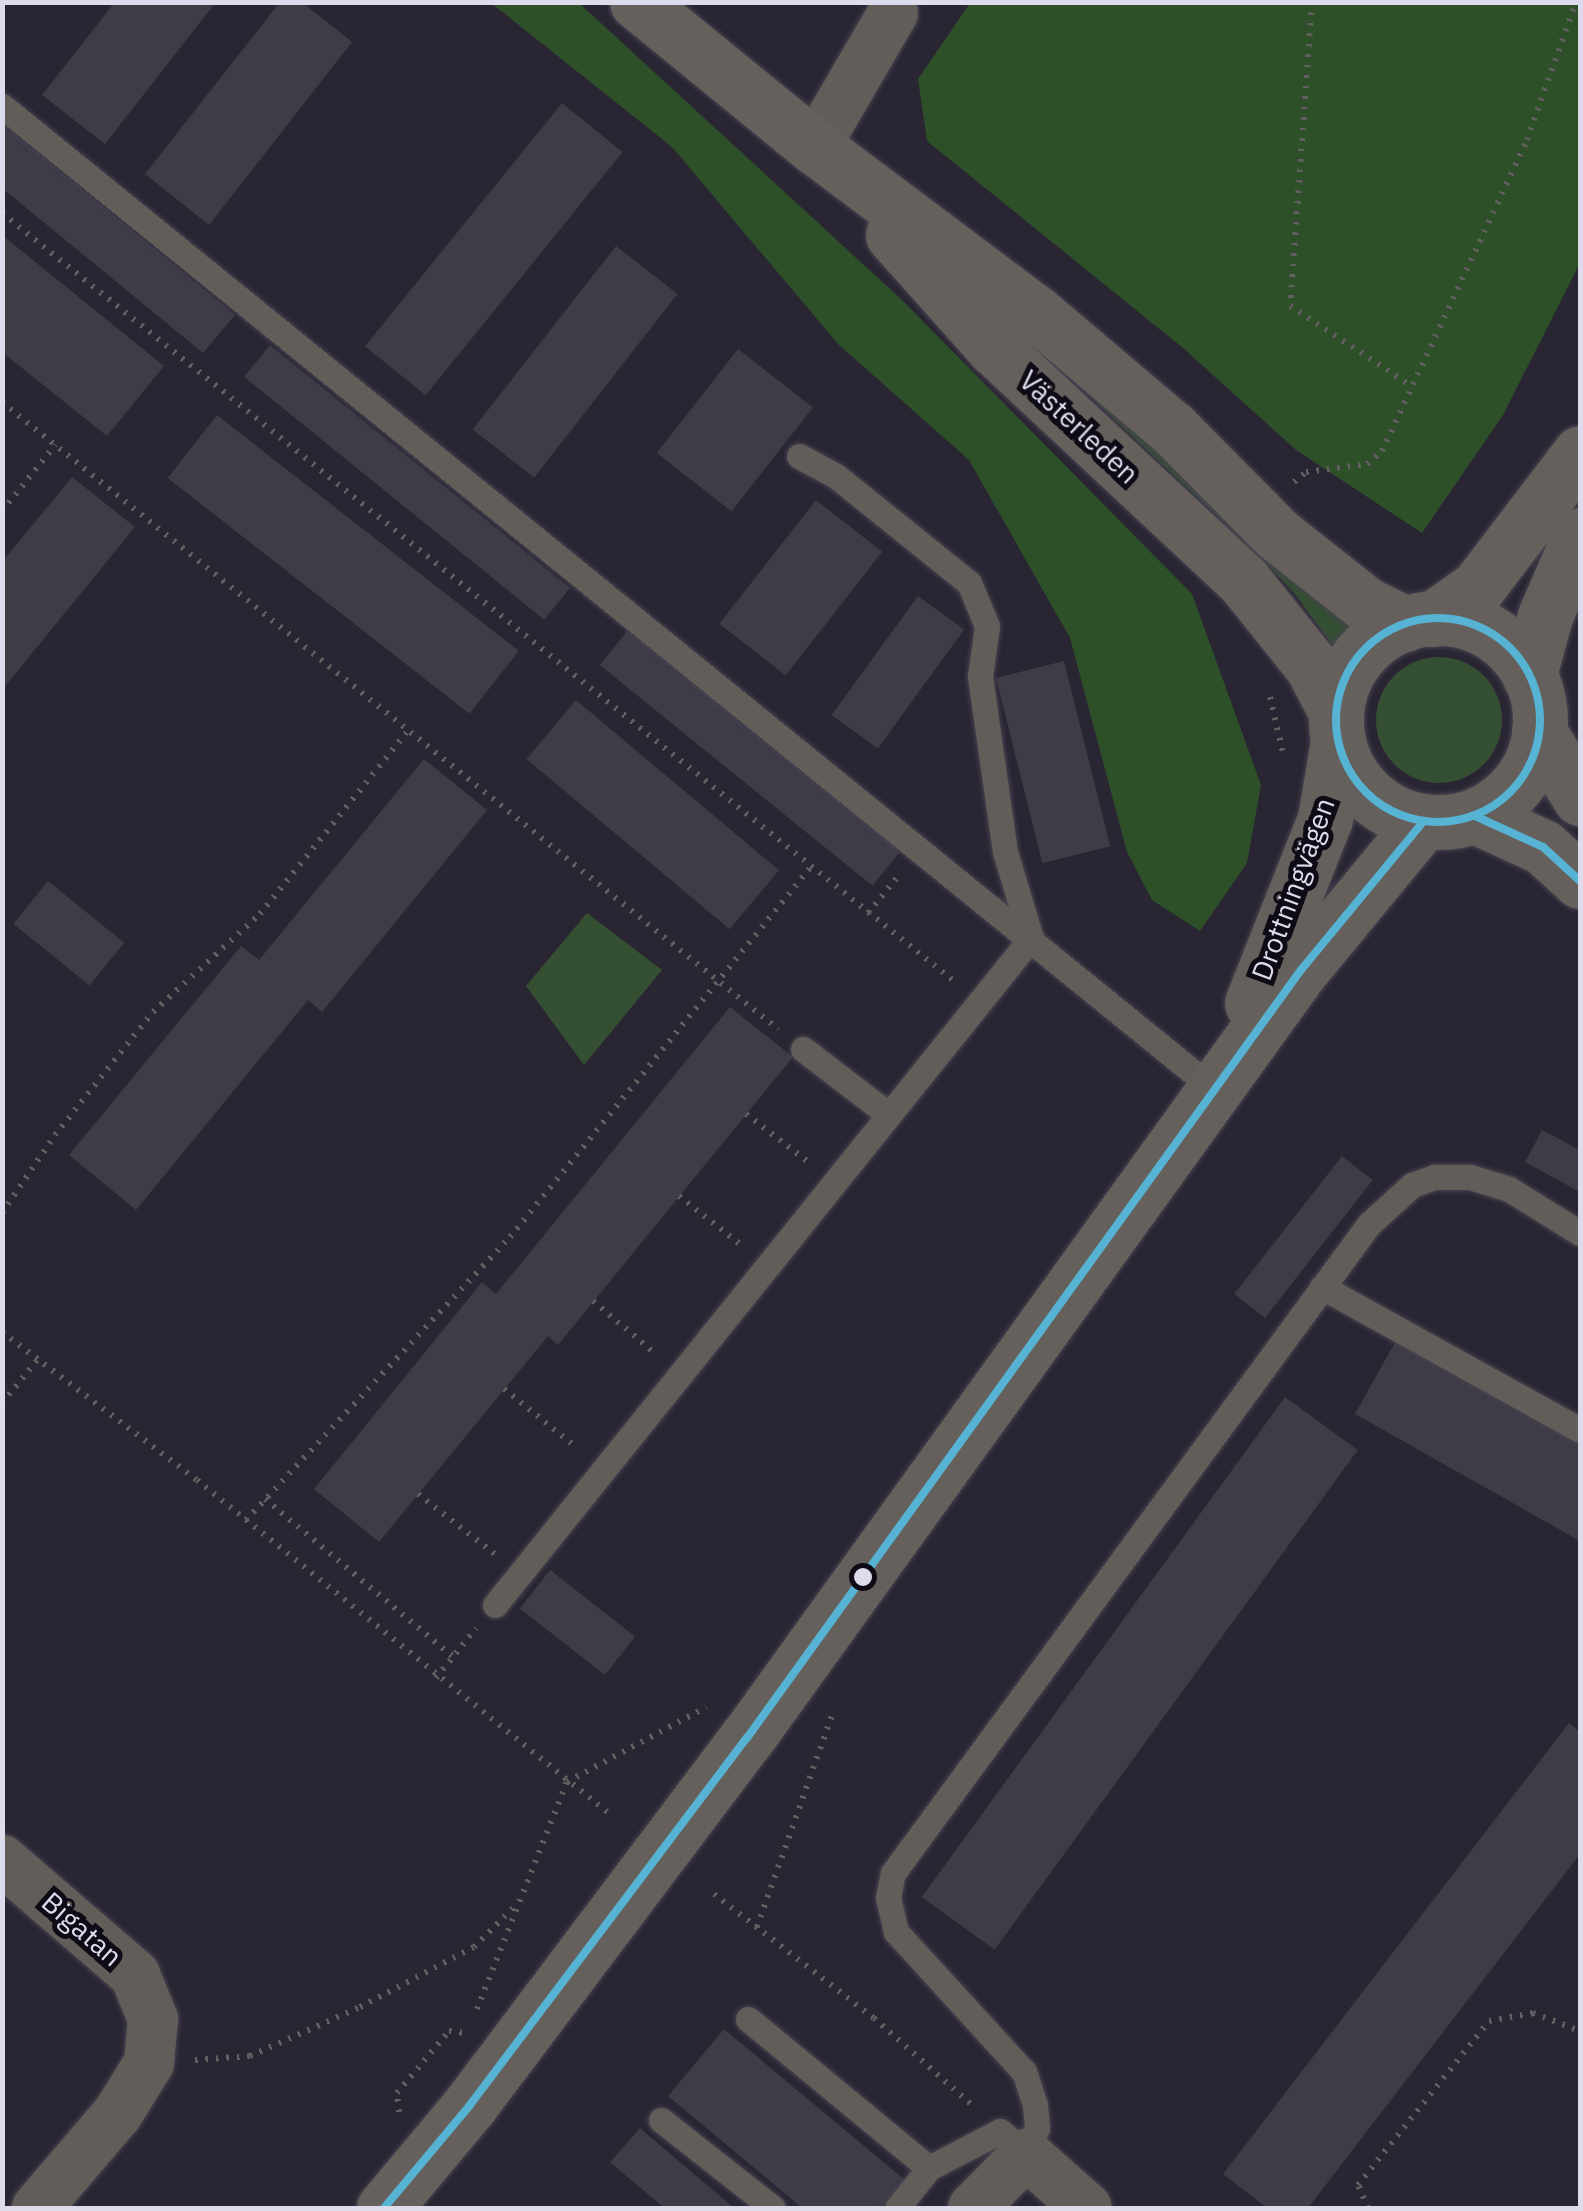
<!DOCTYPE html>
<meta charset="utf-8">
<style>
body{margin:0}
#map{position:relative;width:1583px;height:2211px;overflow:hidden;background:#292533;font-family:"IBM Plex Sans",sans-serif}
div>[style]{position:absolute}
.green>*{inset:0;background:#354f33}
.round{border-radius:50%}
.forest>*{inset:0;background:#2d5029}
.building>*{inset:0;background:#3f3c48;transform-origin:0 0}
.path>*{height:6px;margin-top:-3px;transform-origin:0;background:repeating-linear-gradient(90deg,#625f61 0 2.5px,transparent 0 10.5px)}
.roads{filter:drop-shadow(0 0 2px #474350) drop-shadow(0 0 2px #474350)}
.lane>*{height:25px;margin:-12.5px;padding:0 12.5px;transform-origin:12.5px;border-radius:12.5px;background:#625d58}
.street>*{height:50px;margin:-25px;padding:0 25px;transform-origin:25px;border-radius:25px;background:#625d58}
.secondary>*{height:55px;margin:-27.5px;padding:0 27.5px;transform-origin:27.5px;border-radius:27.5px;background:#65605c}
.secondary>.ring{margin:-27.5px;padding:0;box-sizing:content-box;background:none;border:55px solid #65605c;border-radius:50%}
.bus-1>*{height:8px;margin:-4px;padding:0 4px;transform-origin:4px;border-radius:4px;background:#56b3d3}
.bus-1>.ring{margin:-4px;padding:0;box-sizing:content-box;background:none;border:8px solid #56b3d3;border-radius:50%}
.dots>*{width:28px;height:28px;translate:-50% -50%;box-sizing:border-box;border:5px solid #0e0b16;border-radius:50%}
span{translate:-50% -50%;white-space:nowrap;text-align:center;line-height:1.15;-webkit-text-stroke:10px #0e0b16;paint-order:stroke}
.street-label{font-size:28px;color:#dedbec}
.frame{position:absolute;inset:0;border:5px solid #dedbec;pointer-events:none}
</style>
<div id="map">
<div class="green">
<i style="clip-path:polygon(1043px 352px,1366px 615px,1335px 649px,1295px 594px,1259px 556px)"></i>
<i class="round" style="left:1376px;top:657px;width:126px;height:126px"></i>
<i style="clip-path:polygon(587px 913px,662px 970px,584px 1065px,526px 986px)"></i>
</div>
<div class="forest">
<i style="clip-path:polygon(491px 3px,579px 3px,902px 300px,1192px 594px,1261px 785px,1247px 863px,1200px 931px,1152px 900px,1127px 852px,1070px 638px,969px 460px,838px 344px,672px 147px)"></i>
<i style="clip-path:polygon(970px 3px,1580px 3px,1580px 263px,1503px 415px,1422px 533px,1296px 450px,1183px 348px,927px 141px,918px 79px)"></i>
</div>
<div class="building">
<i style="clip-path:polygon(115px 2px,216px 2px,105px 144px,42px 95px)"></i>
<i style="clip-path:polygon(280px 2px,302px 2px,352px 42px,209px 225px,145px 174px)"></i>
<i style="left:562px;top:103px;width:78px;height:313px;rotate:39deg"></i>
<i style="clip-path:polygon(2px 123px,235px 315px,203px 353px,2px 188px)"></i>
<i style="clip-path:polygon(2px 235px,164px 366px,107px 436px,2px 352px)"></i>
<i style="left:616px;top:246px;width:78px;height:233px;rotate:38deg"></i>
<i style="left:270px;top:345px;width:386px;height:41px;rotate:39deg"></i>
<i style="left:738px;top:349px;width:95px;height:132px;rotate:38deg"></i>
<i style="left:217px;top:415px;width:383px;height:80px;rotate:38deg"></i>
<i style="clip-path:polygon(72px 477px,135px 527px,2px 690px,2px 562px)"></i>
<i style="left:816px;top:500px;width:84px;height:157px;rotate:38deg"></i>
<i style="left:918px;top:596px;width:57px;height:147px;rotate:36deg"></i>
<i style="left:628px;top:630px;width:351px;height:45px;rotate:39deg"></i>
<i style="left:1064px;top:661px;width:191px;height:70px;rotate:76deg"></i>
<i style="left:576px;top:700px;width:265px;height:77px;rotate:40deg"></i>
<i style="clip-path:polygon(424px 759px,487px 810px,322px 1012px,308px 1000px,136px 1210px,69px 1155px,241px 946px,259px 960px)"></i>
<i style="left:48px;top:881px;width:98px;height:55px;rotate:39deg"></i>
<i style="clip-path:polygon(730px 1007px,793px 1057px,558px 1345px,548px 1336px,379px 1542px,314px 1489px,482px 1282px,496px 1294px)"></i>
<i style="clip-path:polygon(1542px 1130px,1580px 1150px,1580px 1192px,1525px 1162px)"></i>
<i style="left:1342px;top:1156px;width:39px;height:175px;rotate:38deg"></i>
<i style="clip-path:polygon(1399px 1335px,1580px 1437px,1580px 1541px,1355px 1414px)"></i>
<i style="left:1285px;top:1397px;width:90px;height:618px;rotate:36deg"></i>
<i style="left:550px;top:1570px;width:108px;height:49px;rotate:38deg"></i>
<i style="clip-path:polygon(1569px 1723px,1580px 1732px,1580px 1854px,1308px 2208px,1267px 2208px,1223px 2174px)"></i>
<i style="clip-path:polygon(724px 2029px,905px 2180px,881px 2208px,802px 2208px,668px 2096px)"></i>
<i style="clip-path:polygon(640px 2128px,734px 2208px,664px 2208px,610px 2162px)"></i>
</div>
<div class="path">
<i style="left:1312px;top:2px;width:305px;rotate:94.1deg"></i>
<i style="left:1290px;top:306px;width:146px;rotate:33.3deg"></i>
<i style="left:2px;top:213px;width:1225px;rotate:38.9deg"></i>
<i style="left:2px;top:402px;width:998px;rotate:38.94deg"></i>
<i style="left:1294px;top:482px;width:16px;rotate:-40deg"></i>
<i style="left:1306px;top:472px;width:62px;rotate:-7.5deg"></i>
<i style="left:1367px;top:464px;width:20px;rotate:-41deg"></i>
<i style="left:1382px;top:451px;width:343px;rotate:-65deg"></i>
<i style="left:1527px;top:140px;width:146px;rotate:-70.5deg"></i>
<i style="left:2px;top:511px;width:85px;rotate:-51.2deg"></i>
<i style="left:1270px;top:697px;width:57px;rotate:76.9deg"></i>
<i style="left:868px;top:913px;width:49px;rotate:-50.8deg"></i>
<i style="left:746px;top:1114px;width:78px;rotate:37.7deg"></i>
<i style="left:679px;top:1196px;width:79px;rotate:38.3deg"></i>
<i style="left:2px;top:1213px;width:94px;rotate:-55.8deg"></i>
<i style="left:55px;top:1135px;width:157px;rotate:-51.5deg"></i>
<i style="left:153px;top:1012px;width:145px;rotate:-42.5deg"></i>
<i style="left:260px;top:914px;width:233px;rotate:-51.1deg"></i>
<i style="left:593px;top:1301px;width:84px;rotate:40.2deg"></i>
<i style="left:2px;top:1332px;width:245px;rotate:37.2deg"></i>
<i style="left:197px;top:1480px;width:533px;rotate:38.98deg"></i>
<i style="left:504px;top:1389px;width:94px;rotate:38.9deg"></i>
<i style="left:2px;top:1403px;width:58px;rotate:-50.6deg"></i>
<i style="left:418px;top:1494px;width:99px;rotate:38deg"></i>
<i style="left:265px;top:1499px;width:246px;rotate:40deg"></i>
<i style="left:246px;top:1520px;width:387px;rotate:-47deg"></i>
<i style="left:510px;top:1237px;width:478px;rotate:-50.9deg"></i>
<i style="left:436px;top:1678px;width:64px;rotate:-51.3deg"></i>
<i style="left:714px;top:1894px;width:202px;rotate:37.8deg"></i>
<i style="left:874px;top:2018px;width:132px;rotate:41.6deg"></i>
<i style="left:757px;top:1927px;width:231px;rotate:-70.5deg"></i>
<i style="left:477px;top:2009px;width:244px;rotate:-68.4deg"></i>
<i style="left:567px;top:1782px;width:158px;rotate:-28.3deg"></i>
<i style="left:195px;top:2060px;width:55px;rotate:-4.2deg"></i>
<i style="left:250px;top:2056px;width:120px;rotate:-24deg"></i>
<i style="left:360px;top:2007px;width:129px;rotate:-27.8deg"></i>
<i style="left:474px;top:1947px;width:58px;rotate:-45deg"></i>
<i style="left:399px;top:2112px;width:19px;rotate:-96deg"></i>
<i style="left:397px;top:2093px;width:81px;rotate:-50deg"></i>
<i style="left:449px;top:2031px;width:17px;rotate:7deg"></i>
<i style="left:1368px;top:2208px;width:25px;rotate:-113deg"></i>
<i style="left:1358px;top:2185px;width:210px;rotate:-51.4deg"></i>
<i style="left:1489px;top:2021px;width:45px;rotate:-10.3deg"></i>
<i style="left:1533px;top:2013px;width:50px;rotate:21deg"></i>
</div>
<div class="roads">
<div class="lane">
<i style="left:2px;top:106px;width:1562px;rotate:39.05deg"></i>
<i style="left:803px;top:1049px;width:108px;rotate:37.5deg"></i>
<i style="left:1322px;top:1287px;width:295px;rotate:29deg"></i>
<i style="left:495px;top:1605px;width:856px;rotate:-51.21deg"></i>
<i style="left:1031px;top:938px;width:90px;rotate:-106.8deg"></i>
<i style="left:1005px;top:852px;width:178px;rotate:-98.1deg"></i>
<i style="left:980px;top:676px;width:50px;rotate:-82deg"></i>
<i style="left:987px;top:626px;width:47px;rotate:-112.7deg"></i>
<i style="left:969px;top:583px;width:171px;rotate:-141.2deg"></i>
<i style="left:836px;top:476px;width:42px;rotate:-151.6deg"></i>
<i style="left:748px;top:2019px;width:234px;rotate:39.5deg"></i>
<i style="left:929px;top:2168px;width:80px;rotate:-27.5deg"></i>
<i style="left:1000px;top:2131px;width:35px;rotate:41deg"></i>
<i style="left:1026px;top:2154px;width:28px;rotate:-67deg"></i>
<i style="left:1037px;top:2128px;width:23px;rotate:-95deg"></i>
<i style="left:1035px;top:2105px;width:35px;rotate:-108deg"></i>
<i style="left:1024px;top:2072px;width:190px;rotate:-132.4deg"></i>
<i style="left:896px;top:1932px;width:35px;rotate:-103deg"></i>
<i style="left:888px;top:1898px;width:25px;rotate:-79deg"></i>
<i style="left:893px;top:1873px;width:805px;rotate:-53.74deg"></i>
<i style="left:1369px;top:1224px;width:58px;rotate:-42.2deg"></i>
<i style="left:1412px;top:1185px;width:23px;rotate:-20deg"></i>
<i style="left:1434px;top:1177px;width:36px"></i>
<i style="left:1470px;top:1177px;width:41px;rotate:17.1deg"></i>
<i style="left:1509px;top:1189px;width:84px;rotate:31.8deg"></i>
<i style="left:661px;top:2120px;width:142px;rotate:38.2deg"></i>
<i style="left:897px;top:2208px;width:51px;rotate:-51.3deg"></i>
</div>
<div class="street">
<i style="left:815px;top:147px;width:155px;rotate:-59.8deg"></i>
<i style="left:2px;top:1860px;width:176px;rotate:40.8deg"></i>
<i style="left:135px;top:1975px;width:48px;rotate:67.8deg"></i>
<i style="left:153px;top:2019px;width:44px;rotate:95.2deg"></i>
<i style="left:149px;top:2063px;width:59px;rotate:121.8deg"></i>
<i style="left:118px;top:2113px;width:125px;rotate:130.5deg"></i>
<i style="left:973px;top:2208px;width:76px;rotate:-45.5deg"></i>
<i style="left:1026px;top:2154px;width:81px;rotate:41.5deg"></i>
</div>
<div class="secondary">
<i style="left:637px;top:2px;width:230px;rotate:39.2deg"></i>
<i style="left:815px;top:147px;width:275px;rotate:36.9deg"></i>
<i style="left:1035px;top:312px;width:180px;rotate:40.3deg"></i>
<i style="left:1172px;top:428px;width:149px;rotate:45.3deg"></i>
<i style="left:1277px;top:534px;width:115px;rotate:38.3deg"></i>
<i style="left:1367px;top:605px;width:43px;rotate:26deg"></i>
<i style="left:893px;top:235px;width:152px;rotate:48.2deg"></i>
<i style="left:994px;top:348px;width:340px;rotate:43deg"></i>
<i style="left:1243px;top:580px;width:110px;rotate:51.3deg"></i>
<i style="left:1312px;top:666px;width:52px;rotate:62.4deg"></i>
<i class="ring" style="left:1336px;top:618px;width:149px;height:149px"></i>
<i style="left:1433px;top:619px;width:55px;rotate:-35.4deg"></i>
<i style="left:1478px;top:587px;width:168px;rotate:-52.7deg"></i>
<i style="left:1529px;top:675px;width:61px;rotate:-74.8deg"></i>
<i style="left:1545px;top:616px;width:88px;rotate:-66.6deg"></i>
<i style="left:1539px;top:732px;width:78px;rotate:58.2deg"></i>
<i style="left:1475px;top:816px;width:75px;rotate:24.5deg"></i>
<i style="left:1543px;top:847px;width:50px;rotate:42.6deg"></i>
<i style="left:1252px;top:1003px;width:198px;rotate:-68.4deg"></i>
<i style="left:1325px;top:819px;width:79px;rotate:-80.5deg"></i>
<i style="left:384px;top:2208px;width:134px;rotate:-50.1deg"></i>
<i style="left:470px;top:2105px;width:460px;rotate:-53deg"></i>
<i style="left:747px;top:1738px;width:947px;rotate:-54.2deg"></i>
<i style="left:1301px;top:970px;width:193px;rotate:-50.5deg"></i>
</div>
</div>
<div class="bus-1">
<i class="ring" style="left:1336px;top:618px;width:196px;height:196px"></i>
<i style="left:1475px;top:816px;width:75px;rotate:24.5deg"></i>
<i style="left:1543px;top:847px;width:50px;rotate:42.6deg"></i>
<i style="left:384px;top:2208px;width:134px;rotate:-50.1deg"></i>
<i style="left:470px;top:2105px;width:460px;rotate:-53deg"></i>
<i style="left:747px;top:1738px;width:947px;rotate:-54.2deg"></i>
<i style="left:1301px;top:970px;width:193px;rotate:-50.5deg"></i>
</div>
<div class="dots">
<i style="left:863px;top:1577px;background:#dedbec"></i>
</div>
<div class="street-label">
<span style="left:1079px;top:427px;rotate:43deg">Västerleden</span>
<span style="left:1293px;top:889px;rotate:-70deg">Drottningvägen</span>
<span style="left:82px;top:1929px;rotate:41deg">Bigatan</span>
</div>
<div class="frame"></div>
</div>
